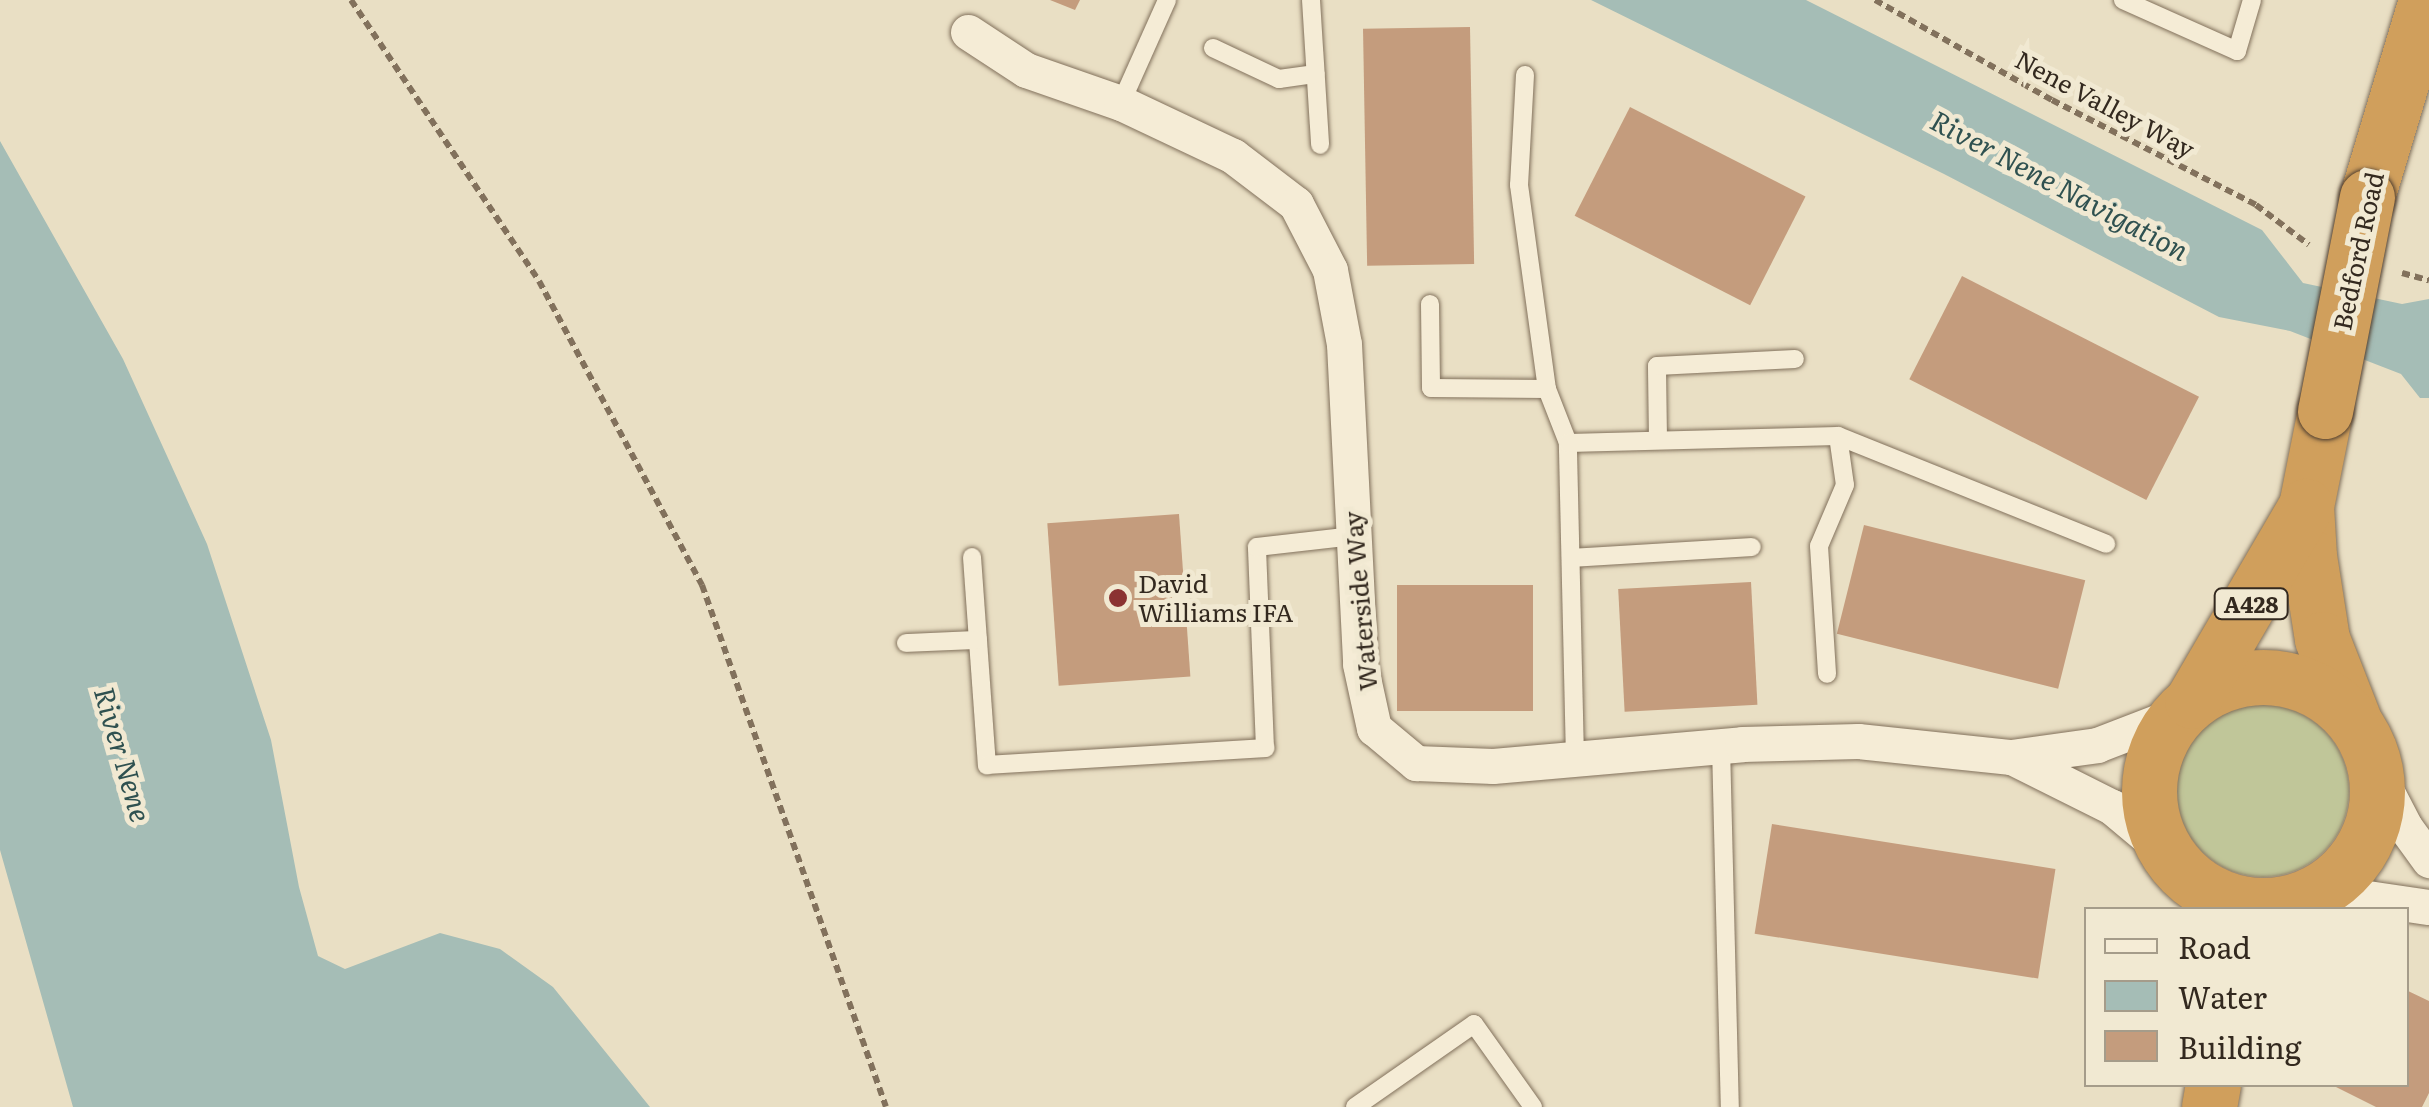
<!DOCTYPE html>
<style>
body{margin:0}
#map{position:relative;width:2429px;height:1107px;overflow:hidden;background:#e9dfc4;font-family:Literata,serif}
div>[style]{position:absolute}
.green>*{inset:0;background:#c0c699}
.round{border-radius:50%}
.water>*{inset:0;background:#a5bdb6}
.building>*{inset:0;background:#c49c7d;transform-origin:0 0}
.path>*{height:6px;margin-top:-3px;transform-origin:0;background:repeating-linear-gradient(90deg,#82715c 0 8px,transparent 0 13px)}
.roads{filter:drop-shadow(0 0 2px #82715c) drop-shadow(0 0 2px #82715c)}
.lane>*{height:18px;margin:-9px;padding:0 9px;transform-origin:9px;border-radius:9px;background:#f5ecd6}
.street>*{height:35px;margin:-17.5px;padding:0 17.5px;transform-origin:17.5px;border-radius:17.5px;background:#f5ecd6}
.highway>*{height:55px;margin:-27.5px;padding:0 27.5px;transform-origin:27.5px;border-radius:27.5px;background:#d09f5c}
.highway>.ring{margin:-27.5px;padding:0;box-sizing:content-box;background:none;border:55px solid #d09f5c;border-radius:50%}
.bridges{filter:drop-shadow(0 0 2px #503f30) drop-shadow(0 0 2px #503f30)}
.highway-bridge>*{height:55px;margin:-27.5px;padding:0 27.5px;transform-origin:27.5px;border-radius:27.5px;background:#d09f5c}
.dots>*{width:28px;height:28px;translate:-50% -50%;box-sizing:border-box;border:5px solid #f1e9d2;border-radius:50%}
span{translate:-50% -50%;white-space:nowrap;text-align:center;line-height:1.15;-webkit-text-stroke:10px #f1e9d2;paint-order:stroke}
.shield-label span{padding:2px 8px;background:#f1e9d2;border:2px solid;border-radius:8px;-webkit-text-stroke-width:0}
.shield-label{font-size:22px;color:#33291f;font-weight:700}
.street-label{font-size:25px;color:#33291f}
.poi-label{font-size:25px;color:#33291f}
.left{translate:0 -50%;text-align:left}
.water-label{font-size:28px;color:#2f5150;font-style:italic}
.legend{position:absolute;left:2084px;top:907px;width:325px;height:180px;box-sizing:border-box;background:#f1e9d2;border:2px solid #a59c8a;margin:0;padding:12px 18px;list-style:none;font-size:30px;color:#33291f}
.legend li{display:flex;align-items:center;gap:20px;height:50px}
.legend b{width:50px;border:2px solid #a59c8a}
</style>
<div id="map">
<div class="green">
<i class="round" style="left:2177px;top:705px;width:172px;height:172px"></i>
</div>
<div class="water">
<i style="clip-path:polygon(1591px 0,1806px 0,2262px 230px,2303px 283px,2402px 304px,2429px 299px,2429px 398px,2420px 398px,2401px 374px,2290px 331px,2219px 317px,1944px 174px)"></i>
<i style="clip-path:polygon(0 141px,123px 359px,207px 544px,271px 740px,299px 887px,318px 956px,345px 969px,440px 933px,500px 949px,553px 987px,650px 1107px,73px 1107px,0 850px)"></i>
</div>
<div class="building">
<i style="clip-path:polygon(1050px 0,1080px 0,1075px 10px)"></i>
<i style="left:1470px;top:27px;width:237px;height:107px;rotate:89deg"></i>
<i style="left:1630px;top:107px;width:197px;height:122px;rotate:27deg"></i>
<i style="left:1962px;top:276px;width:266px;height:116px;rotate:27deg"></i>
<i style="left:1179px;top:514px;width:163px;height:132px;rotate:86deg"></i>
<i style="left:1864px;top:525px;width:228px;height:112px;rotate:14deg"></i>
<i style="left:1751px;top:582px;width:123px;height:133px;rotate:87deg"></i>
<i style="left:1533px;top:585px;width:126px;height:136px;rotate:90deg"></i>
<i style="left:1772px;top:824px;width:287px;height:111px;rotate:9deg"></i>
<i style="clip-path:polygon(2406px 990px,2429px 1001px,2429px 1093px,2422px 1107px,2376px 1107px,2330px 1084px,2406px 1084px)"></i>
</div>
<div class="path">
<i style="left:351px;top:0;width:338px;rotate:56.2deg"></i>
<i style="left:539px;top:281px;width:345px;rotate:61.8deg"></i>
<i style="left:702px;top:585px;width:553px;rotate:70.58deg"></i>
<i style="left:1875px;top:0;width:203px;rotate:29.5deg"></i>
<i style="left:2052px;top:100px;width:229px;rotate:27.2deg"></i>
<i style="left:2256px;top:205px;width:66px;rotate:37deg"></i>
<i style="left:2402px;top:273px;width:28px;rotate:15deg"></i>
</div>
<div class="roads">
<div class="lane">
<i style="left:1311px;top:0;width:145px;rotate:86.4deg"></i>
<i style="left:2123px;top:0;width:125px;rotate:24.1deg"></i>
<i style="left:2237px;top:51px;width:53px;rotate:-73.6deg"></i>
<i style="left:1213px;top:48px;width:73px;rotate:25.2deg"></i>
<i style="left:1279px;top:79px;width:37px;rotate:-8deg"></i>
<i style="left:1525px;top:75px;width:110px;rotate:93.1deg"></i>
<i style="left:1519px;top:185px;width:206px;rotate:82.2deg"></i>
<i style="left:1121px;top:103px;width:113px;rotate:-65.9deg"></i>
<i style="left:1430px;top:304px;width:84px;rotate:89.3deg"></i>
<i style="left:1431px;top:388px;width:116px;rotate:0.5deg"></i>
<i style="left:1547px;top:389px;width:58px;rotate:68.7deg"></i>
<i style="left:1838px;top:436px;width:289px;rotate:21.9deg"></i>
<i style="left:1658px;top:440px;width:74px;rotate:-90.8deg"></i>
<i style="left:1657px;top:366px;width:138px;rotate:-2.9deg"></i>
<i style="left:972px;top:557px;width:209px;rotate:85.9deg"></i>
<i style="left:987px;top:765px;width:279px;rotate:-3.5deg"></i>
<i style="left:1265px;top:748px;width:201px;rotate:-92.3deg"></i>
<i style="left:1257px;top:547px;width:97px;rotate:-6.5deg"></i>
<i style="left:1571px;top:558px;width:181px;rotate:-3.5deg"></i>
<i style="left:906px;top:643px;width:72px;rotate:-2.4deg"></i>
<i style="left:1721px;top:746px;width:361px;rotate:88.6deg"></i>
<i style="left:1575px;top:759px;width:316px;rotate:-91.3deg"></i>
<i style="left:1568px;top:443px;width:270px;rotate:-1.5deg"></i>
<i style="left:1838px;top:436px;width:49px;rotate:81.9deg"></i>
<i style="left:1845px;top:485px;width:66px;rotate:113.1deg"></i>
<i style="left:1819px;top:546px;width:128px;rotate:86.4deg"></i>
<i style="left:1355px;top:1107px;width:145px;rotate:-34.9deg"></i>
<i style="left:1474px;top:1024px;width:102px;rotate:54.6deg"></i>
</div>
<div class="street">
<i style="left:968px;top:32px;width:69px;rotate:33.2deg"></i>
<i style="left:1026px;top:70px;width:101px;rotate:19.2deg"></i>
<i style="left:1121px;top:103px;width:124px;rotate:25.3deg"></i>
<i style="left:1233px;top:156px;width:79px;rotate:37.3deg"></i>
<i style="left:1296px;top:204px;width:74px;rotate:62.7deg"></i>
<i style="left:1330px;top:270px;width:75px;rotate:79.3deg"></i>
<i style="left:1344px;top:344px;width:320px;rotate:87.1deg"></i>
<i style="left:1360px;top:664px;width:66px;rotate:77.7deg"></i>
<i style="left:1374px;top:728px;width:55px;rotate:39.8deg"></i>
<i style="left:1416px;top:763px;width:77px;rotate:2.2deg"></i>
<i style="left:1493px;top:766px;width:250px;rotate:-5deg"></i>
<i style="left:1742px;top:744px;width:116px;rotate:-1.5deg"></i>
<i style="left:1858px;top:741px;width:154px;rotate:6deg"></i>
<i style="left:2011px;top:757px;width:87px;rotate:-7.9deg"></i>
<i style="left:2097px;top:745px;width:89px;rotate:-21.1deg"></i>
<i style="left:2012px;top:757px;width:112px;rotate:26.6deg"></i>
<i style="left:2112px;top:807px;width:73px;rotate:40deg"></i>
<i style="left:2376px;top:771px;width:63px;rotate:62.6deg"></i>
<i style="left:2405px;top:827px;width:41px;rotate:54deg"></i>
<i style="left:2320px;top:891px;width:110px;rotate:8.4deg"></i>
</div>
<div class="highway">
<i style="left:2367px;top:197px;width:206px;rotate:-73.3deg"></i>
<i style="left:2325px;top:411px;width:97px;rotate:101.3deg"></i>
<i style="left:2306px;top:506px;width:50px;rotate:86.6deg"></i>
<i style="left:2309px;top:556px;width:84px;rotate:81.1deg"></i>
<i style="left:2322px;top:639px;width:90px;rotate:68.6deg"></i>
<i class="ring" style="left:2149px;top:677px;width:173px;height:173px"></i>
<i style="left:2192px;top:701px;width:226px;rotate:-59.7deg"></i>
<i style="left:2209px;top:1107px;width:23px;rotate:-80deg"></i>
</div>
</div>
<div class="bridges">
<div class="highway-bridge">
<i style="left:2325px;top:411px;width:218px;rotate:-78.9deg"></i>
</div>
</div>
<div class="dots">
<i style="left:1118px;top:598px;background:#8b3332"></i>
</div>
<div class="shield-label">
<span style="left:2251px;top:604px">A428</span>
</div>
<div class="street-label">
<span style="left:2105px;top:104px;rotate:28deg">Nene Valley Way</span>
<span style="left:2358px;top:251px;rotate:-78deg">Bedford Road</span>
<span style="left:1360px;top:601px;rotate:-95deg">Waterside Way</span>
</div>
<div class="poi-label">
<span class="left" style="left:1138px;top:598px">David<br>Williams IFA</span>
</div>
<div class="water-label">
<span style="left:2060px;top:184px;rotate:28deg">River Nene Navigation</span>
<span style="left:124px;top:754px;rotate:74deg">River Nene</span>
</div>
<ul class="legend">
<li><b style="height:12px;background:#f5ecd6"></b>Road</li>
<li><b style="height:28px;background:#a5bdb6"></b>Water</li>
<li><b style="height:28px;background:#c49c7d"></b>Building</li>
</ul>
</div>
